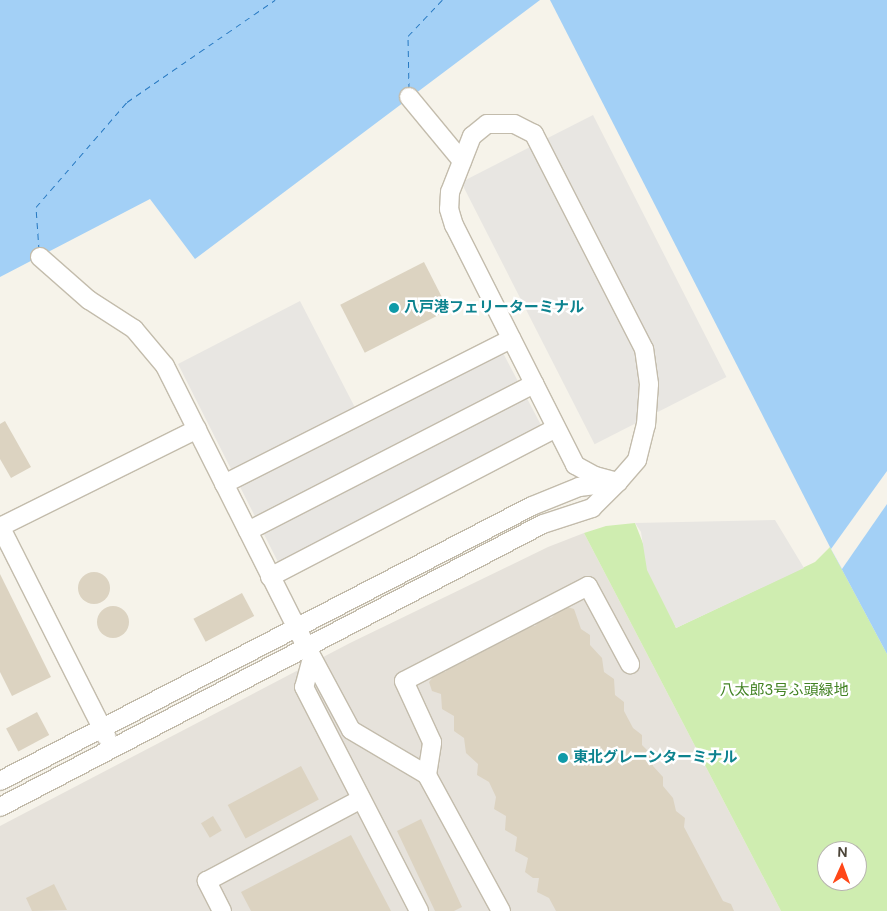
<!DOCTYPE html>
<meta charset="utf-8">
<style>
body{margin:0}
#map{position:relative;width:887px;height:911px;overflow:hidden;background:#f6f3ea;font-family:"DM Sans","Noto Sans JP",sans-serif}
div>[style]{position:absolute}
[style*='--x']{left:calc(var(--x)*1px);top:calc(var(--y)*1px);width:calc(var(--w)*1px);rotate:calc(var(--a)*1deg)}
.industrial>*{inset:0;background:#e6e2db}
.green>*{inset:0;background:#cfedb0}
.parking>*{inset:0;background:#e8e6e2;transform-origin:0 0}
.water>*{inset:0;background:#a3d0f6}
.pier>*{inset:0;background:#f6f3ea}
.ferry>*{height:1px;margin-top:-0.5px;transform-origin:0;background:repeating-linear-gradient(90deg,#2678c1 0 6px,transparent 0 11px)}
.building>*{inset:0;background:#dcd3c1;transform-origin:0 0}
.round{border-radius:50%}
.roads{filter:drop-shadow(1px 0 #c3bcac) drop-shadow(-1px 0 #c3bcac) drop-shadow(0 1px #c3bcac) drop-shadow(0 -1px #c3bcac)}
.minor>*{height:18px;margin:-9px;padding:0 9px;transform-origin:9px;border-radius:9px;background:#fff}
.dots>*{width:14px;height:14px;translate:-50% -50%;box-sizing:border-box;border:2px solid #fff;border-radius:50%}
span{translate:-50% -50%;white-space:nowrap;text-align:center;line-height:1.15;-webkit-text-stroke:5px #fff;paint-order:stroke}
.culture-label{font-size:15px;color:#0d838f;font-weight:700}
.left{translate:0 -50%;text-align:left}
.park-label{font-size:15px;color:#438324}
.north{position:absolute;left:817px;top:841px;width:50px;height:50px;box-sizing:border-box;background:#fff;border:1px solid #b7b4af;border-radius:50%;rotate:2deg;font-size:14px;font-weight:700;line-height:20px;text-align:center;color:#4b4437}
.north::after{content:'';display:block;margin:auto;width:18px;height:22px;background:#ff4718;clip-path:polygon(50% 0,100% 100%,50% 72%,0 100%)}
</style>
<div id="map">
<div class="industrial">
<i style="clip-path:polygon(584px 533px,781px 911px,0 911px,0 826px,350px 643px,548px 547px)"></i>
</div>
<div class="green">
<i style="clip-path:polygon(evenodd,635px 523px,676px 628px,815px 562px,830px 547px,887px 654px,887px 911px,781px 911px,584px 533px,606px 526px,635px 523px,827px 851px,857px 851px,857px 881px,827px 881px,827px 851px)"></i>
</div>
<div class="parking">
<i style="left:593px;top:115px;width:294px;height:148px;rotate:63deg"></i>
<i style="clip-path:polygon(300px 301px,364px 425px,503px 353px,541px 425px,278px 562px,178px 364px)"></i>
<i style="clip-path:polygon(775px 520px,804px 568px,676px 628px,647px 570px,641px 532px,635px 523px)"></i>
</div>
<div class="water">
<i style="clip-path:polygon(0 0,540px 0,195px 259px,150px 199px,0 277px)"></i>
<i style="clip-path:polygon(550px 0,887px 0,887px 654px,831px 549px)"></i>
</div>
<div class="pier">
<i style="clip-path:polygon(887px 471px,887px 504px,842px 569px,831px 549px)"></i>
</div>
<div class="ferry">
<i style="--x:409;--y:89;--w:53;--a:-91.1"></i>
<i style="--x:408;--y:36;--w:50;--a:-46.6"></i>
<i style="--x:39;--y:250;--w:43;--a:-94"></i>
<i style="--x:36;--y:207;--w:139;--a:-49.1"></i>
<i style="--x:127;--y:102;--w:180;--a:-34.6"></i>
</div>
<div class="building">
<i style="left:424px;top:262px;width:54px;height:94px;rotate:63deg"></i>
<i style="clip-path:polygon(5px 421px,31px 467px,11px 478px,0 459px,0 424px)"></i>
<i class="round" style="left:78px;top:572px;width:32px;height:32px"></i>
<i style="clip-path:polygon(0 574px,51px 677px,12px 696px,0 672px)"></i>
<i style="left:242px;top:593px;width:26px;height:55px;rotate:62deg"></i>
<i style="clip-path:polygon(564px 606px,574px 609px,581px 629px,590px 635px,590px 645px,602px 658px,604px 672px,614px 679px,615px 695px,624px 702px,624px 711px,633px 728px,642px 735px,642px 745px,653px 756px,653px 766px,663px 777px,663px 786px,673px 798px,676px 811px,685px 818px,684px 827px,723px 901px,731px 904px,734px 911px,556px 911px,549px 898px,537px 892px,539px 878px,533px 878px,525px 872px,528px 858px,515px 851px,517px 837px,505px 830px,506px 816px,494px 809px,496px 797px,489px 782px,477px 775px,478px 764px,466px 753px,464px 738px,454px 731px,454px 716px,442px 709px,441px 694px,432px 691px,429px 682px,438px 671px,445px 672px,459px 660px,467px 661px,480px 649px,487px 650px,497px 641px,508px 640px,523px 627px,535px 626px,544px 616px,551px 618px)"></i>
<i class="round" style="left:97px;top:606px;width:32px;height:32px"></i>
<i style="left:37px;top:712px;width:26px;height:35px;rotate:62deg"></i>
<i style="left:301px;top:766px;width:38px;height:83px;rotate:62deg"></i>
<i style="left:213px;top:816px;width:17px;height:14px;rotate:59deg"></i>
<i style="clip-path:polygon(421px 819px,462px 907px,454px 911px,435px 911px,397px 831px)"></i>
<i style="clip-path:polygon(351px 835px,391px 911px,251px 911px,241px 892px)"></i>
<i style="clip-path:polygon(54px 884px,67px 910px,32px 911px,26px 898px)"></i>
</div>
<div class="roads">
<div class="minor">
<i style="--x:409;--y:97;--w:83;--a:50.4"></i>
<i style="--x:40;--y:257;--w:65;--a:41.3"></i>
<i style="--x:89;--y:300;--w:54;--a:32.8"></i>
<i style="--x:134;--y:329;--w:48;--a:50"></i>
<i style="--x:165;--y:366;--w:313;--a:63.3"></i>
<i style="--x:306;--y:646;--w:95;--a:61.8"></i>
<i style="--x:351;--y:730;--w:88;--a:30.6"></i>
<i style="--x:224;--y:484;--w:322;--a:-26.8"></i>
<i style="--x:0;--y:526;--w:237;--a:63.2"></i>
<i style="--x:0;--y:527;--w:220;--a:-26.4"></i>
<i style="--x:248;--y:531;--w:322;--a:-27.2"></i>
<i style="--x:270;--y:577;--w:322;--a:-27.5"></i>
<i style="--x:312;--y:658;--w:30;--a:105"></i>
<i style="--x:304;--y:687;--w:252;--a:62.8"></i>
<i style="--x:0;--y:781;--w:599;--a:-27.34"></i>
<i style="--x:532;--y:506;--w:51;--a:-22"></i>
<i style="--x:579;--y:487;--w:31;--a:-7"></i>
<i style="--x:0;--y:807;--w:612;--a:-27.53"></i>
<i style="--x:543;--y:524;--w:52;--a:-18.1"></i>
<i style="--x:592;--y:508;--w:37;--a:-45"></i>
<i style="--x:618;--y:482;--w:29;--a:-49"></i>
<i style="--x:637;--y:460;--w:36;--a:-76"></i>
<i style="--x:646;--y:425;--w:41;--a:-85.8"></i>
<i style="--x:649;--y:384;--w:35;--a:-98"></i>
<i style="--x:644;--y:349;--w:242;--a:-117.1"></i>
<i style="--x:534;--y:134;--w:22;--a:-153"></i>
<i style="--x:514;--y:124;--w:27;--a:180"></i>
<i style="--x:487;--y:124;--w:19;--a:141"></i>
<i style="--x:472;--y:136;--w:60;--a:111.4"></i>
<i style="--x:450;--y:192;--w:17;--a:93"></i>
<i style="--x:449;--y:209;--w:17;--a:73"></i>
<i style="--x:454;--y:225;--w:269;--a:63.2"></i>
<i style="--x:575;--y:465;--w:23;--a:29"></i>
<i style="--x:595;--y:476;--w:24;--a:15"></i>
<i style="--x:222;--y:911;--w:34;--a:-117"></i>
<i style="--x:207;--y:881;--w:174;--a:-28"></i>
<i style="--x:501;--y:911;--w:155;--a:-118.6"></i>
<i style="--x:427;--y:775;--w:33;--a:-81"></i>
<i style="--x:432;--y:742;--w:67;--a:-114.7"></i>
<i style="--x:404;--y:681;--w:207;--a:-27.3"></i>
<i style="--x:588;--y:586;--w:89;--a:61.7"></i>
</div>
</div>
<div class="dots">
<i style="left:394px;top:308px;background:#0f9aa8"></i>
<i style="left:563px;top:758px;background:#0f9aa8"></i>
</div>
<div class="culture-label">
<span class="left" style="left:404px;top:308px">八戸港フェリーターミナル</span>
<span class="left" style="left:573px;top:758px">東北グレーンターミナル</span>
</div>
<div class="park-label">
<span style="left:784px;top:691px">八太郎3号ふ頭緑地</span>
</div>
<div class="north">N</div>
</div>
